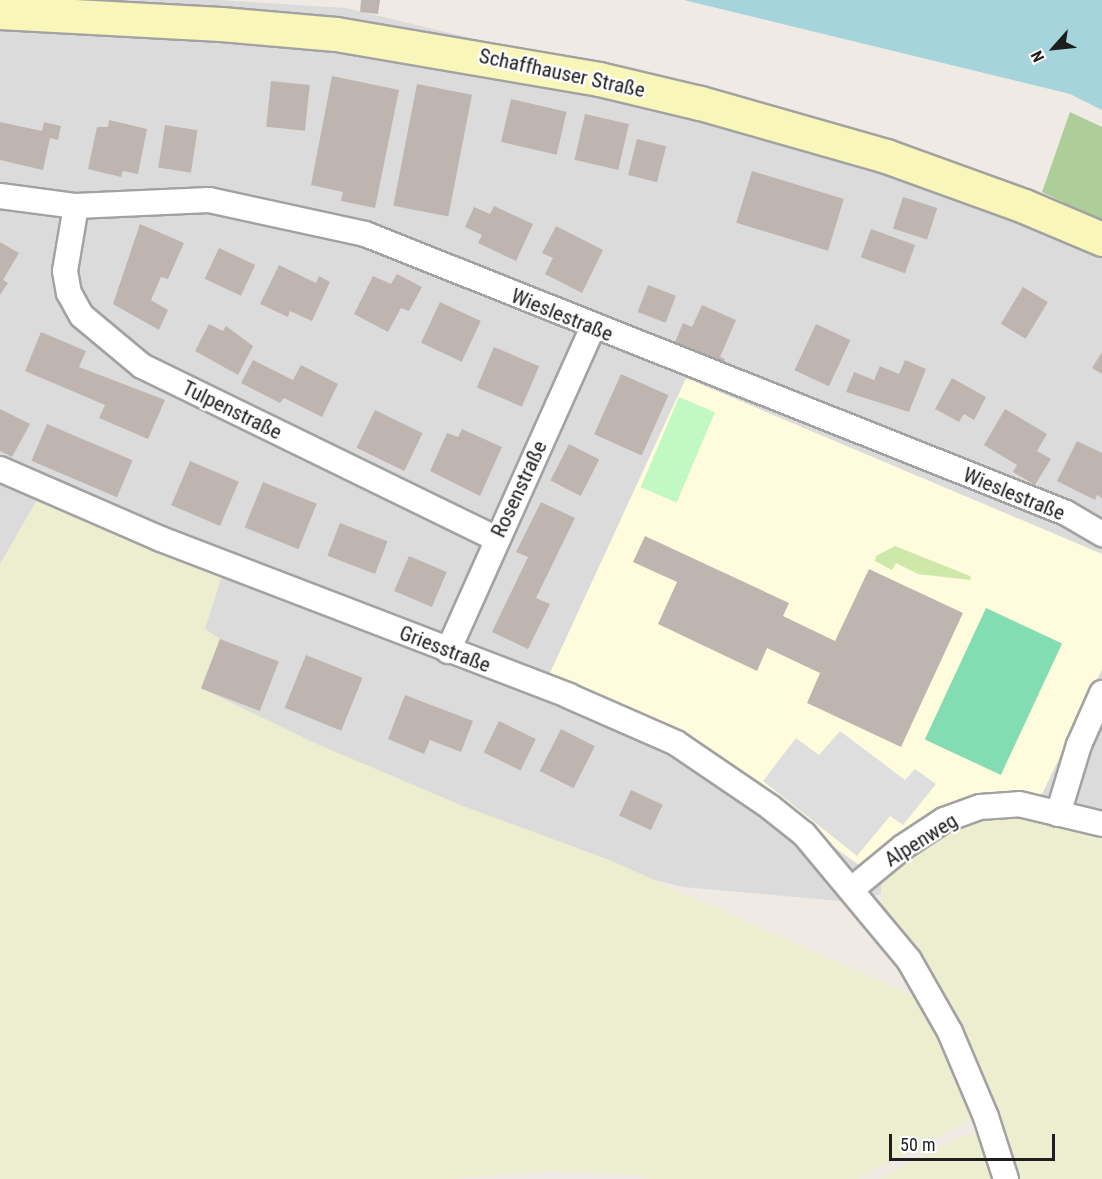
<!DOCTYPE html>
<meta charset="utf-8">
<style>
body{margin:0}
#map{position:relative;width:1102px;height:1179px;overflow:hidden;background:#efeae4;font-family:"Roboto Condensed",sans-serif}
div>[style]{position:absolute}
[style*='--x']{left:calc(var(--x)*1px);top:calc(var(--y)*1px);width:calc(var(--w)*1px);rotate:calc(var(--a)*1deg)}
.residential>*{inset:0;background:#dcdbdb}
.education>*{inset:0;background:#fffcdd}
.farmland>*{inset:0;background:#ededcf}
.grass>*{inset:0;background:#cee8aa}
.forest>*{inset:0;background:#adce99}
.park>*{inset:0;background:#c2f8c1;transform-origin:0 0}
.pitch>*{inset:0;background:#83ddb2;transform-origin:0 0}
.parking>*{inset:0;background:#dedede}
.water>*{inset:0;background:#a5d4dc}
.building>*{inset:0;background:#bfb5b0;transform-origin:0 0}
.roads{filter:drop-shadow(2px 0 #a2a2a2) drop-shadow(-2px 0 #a2a2a2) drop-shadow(0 2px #a2a2a2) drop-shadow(0 -2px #a2a2a2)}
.street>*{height:24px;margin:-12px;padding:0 12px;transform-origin:12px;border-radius:12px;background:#fff}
.secondary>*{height:33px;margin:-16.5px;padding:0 16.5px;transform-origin:16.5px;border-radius:16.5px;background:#f8f6b8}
span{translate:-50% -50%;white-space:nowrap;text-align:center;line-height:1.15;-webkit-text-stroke:4.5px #fff;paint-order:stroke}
.street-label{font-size:21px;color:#1e1e1e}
.north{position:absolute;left:1024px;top:18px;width:60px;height:60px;-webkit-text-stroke:4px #fff;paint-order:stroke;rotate:243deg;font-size:16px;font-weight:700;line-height:24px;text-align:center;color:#1e1e1e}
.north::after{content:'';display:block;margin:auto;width:21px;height:27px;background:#1e1e1e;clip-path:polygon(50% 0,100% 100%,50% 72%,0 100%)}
.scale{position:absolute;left:889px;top:1134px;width:166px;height:27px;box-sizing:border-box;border:3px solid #1e1e1e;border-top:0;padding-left:8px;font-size:18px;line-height:21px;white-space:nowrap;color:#1e1e1e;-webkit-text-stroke:4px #fff;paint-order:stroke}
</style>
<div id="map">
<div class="residential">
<i style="clip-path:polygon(0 0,220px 0,346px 8px,899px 141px,1102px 254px,1102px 857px,841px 901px,683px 887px,0 717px)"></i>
</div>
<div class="education">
<i style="clip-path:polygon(686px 378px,1102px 554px,1102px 669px,1042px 794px,971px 795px,859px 865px,684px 739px,549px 675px)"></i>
</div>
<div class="farmland">
<i style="clip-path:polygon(39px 496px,222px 576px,205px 629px,220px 639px,201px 688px,317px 744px,463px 806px,612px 861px,924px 1001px,946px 1046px,971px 1120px,857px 1179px,651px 1179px,635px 1175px,549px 1171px,447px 1179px,0 1179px,0 564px)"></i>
<i style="clip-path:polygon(1006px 811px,1102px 828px,1102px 1179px,1015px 1179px,920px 956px,881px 903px,881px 879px,890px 869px,953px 826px)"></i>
<i style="clip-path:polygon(978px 1133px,997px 1179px,878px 1179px,962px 1136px)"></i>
</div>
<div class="grass">
<i style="clip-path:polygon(895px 546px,970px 576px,971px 580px,918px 574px,896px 563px,892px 570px,875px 561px,876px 556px)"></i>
</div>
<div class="forest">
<i style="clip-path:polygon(1070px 112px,1102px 127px,1102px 221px,1042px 192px)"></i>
</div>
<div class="park">
<i style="left:679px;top:397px;width:39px;height:98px;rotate:23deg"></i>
</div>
<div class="pitch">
<i style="left:986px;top:608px;width:84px;height:145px;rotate:25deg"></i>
</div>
<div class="parking">
<i style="clip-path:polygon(840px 731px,905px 780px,915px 769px,936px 784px,903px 825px,890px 816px,857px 856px,763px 781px,796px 738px,819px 755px)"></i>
</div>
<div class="water">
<i style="clip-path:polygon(684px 0,1102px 0,1102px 110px,1070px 94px)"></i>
</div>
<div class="building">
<i style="clip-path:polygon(361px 0,380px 0,378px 14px,360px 12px)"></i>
<i style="clip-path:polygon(332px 76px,399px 90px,375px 208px,341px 201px,343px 192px,311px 185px)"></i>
<i style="left:271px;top:81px;width:39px;height:46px;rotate:6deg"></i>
<i style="left:417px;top:84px;width:56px;height:124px;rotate:11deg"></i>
<i style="left:511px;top:99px;width:57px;height:44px;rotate:13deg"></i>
<i style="left:585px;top:114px;width:45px;height:47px;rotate:13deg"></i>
<i style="clip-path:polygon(109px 120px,147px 129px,138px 174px,123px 171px,121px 177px,88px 169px,97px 127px,108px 127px)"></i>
<i style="clip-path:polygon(0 122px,42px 131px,44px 122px,61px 126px,58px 140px,50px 138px,43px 170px,0 160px)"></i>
<i style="left:165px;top:125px;width:33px;height:43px;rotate:9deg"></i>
<i style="left:637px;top:139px;width:30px;height:37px;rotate:14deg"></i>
<i style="left:752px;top:171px;width:96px;height:54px;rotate:17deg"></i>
<i style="left:903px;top:197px;width:36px;height:33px;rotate:18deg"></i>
<i style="clip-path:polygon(494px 206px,533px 224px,516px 261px,478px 243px,482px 235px,465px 227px,474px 207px,490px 214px)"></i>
<i style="clip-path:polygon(140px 224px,184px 243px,168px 279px,161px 277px,151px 300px,168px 310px,159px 330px,113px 304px)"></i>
<i style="clip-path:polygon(556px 226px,603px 250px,582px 293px,545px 274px,553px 258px,542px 253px)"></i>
<i style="left:871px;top:229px;width:47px;height:30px;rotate:20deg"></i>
<i style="clip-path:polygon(0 242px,19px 253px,3px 280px,8px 283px,0 295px)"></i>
<i style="left:219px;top:248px;width:40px;height:34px;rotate:25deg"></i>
<i style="clip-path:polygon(279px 265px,316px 283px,319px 276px,330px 282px,312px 321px,290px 311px,288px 317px,260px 304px)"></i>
<i style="clip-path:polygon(397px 274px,422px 287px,409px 311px,401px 308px,388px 332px,354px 314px,373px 276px,391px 284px)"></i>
<i style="left:648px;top:285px;width:30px;height:29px;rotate:21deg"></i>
<i style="left:1023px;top:287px;width:29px;height:43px;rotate:31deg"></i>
<i style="left:440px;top:302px;width:45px;height:45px;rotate:25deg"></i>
<i style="clip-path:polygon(702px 305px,736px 320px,720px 357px,725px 359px,720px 368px,675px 342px,683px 323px,692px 327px)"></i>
<i style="clip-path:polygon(209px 324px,223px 331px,226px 326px,253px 346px,238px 375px,195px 351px)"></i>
<i style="left:816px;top:324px;width:38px;height:51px;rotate:25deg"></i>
<i style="clip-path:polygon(41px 332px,86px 351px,79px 367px,165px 400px,148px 439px,99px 418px,105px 405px,25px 371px)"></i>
<i style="left:494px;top:347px;width:49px;height:44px;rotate:23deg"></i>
<i style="clip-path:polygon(1102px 352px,1102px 374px,1092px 368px)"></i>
<i style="clip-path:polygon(253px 360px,293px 380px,301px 365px,338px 384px,322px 417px,284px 398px,280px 403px,241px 383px)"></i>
<i style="clip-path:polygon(905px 360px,926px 369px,909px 412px,846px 392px,854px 372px,874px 380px,880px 366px,899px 374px)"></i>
<i style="left:621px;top:374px;width:52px;height:66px;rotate:24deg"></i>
<i style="clip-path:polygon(952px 378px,986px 397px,974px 420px,964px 414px,959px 422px,935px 409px)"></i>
<i style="clip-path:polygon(0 409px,30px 424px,12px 457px,0 451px)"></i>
<i style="clip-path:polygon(1005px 409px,1047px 434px,1037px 451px,1051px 459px,1035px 485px,1013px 472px,1017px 465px,984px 445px)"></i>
<i style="left:375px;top:410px;width:53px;height:42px;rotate:26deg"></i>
<i style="left:47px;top:424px;width:93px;height:40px;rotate:23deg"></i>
<i style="clip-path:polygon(462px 429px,502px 447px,480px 496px,430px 471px,447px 433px,458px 437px)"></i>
<i style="clip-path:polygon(1077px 441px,1102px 453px,1102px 498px,1097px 495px,1095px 500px,1057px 481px)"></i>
<i style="left:569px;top:444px;width:34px;height:41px;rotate:27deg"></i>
<i style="left:190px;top:461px;width:53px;height:48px;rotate:23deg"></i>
<i style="left:263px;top:482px;width:58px;height:49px;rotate:22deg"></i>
<i style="clip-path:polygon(541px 502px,575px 518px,536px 598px,550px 604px,528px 649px,492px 632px,528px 557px,516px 552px)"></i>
<i style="left:340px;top:523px;width:51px;height:35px;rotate:21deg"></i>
<i style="clip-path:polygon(645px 536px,789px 603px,783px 616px,835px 641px,869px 569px,963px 613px,901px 747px,807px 703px,820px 673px,767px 648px,757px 671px,658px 624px,677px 582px,633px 562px)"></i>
<i style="left:409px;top:556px;width:41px;height:38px;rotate:23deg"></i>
<i style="left:220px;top:639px;width:63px;height:53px;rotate:21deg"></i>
<i style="left:306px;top:655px;width:61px;height:57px;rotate:22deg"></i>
<i style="clip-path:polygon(405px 695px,473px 721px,461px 752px,430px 740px,424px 754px,388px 739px)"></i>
<i style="left:499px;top:721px;width:41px;height:35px;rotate:26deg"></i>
<i style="left:561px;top:729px;width:38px;height:47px;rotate:27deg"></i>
<i style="left:631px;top:790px;width:35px;height:28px;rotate:25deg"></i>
</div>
<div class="roads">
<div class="street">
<i style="--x:0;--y:196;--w:77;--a:7.5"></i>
<i style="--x:76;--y:206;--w:133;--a:-2.6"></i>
<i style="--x:209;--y:200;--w:160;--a:12.3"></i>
<i style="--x:365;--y:234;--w:754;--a:21.7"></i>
<i style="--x:1066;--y:513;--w:42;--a:30.3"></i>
<i style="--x:76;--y:206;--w:66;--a:99.6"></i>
<i style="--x:65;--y:271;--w:22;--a:80"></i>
<i style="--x:69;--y:293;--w:26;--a:61"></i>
<i style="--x:82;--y:316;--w:78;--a:39.8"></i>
<i style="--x:142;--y:366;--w:394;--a:26"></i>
<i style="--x:0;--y:469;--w:176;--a:23.5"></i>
<i style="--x:161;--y:539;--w:437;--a:21"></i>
<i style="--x:569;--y:696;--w:117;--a:23.7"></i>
<i style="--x:676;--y:743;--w:114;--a:34.2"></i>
<i style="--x:770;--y:807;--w:43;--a:38.5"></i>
<i style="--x:804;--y:834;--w:164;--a:50.2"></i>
<i style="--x:909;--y:960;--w:83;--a:60.3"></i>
<i style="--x:950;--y:1032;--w:92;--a:67"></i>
<i style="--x:986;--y:1117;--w:65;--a:72.1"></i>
<i style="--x:448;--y:651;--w:355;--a:-65.9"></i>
<i style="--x:1058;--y:814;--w:72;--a:-73.1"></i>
<i style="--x:1079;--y:745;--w:57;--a:-66.1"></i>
<i style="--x:852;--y:889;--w:66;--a:-39.5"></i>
<i style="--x:903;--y:847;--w:49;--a:-33.4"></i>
<i style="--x:944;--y:820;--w:38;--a:-20"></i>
<i style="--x:980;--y:807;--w:39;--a:-4"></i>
<i style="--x:1019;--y:804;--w:85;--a:13.5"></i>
</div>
<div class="secondary">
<i style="--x:0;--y:12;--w:221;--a:3.1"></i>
<i style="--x:221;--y:24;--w:115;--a:5"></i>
<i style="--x:336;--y:34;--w:267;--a:9.7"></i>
<i style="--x:599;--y:79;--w:104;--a:13.4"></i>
<i style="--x:700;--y:103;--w:193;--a:15.9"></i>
<i style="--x:886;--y:156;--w:147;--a:19.9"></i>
<i style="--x:1024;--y:206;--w:85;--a:22.9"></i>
</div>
</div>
<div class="street-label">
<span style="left:562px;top:73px;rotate:12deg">Schaffhauser Straße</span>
<span style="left:562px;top:315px;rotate:22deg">Wieslestraße</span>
<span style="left:232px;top:410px;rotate:26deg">Tulpenstraße</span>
<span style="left:519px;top:489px;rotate:-65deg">Rosenstraße</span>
<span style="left:1014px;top:494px;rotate:22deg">Wieslestraße</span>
<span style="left:445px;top:649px;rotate:21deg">Griesstraße</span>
<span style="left:921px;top:840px;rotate:-32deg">Alpenweg</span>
</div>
<div class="north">N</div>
<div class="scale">50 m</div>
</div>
